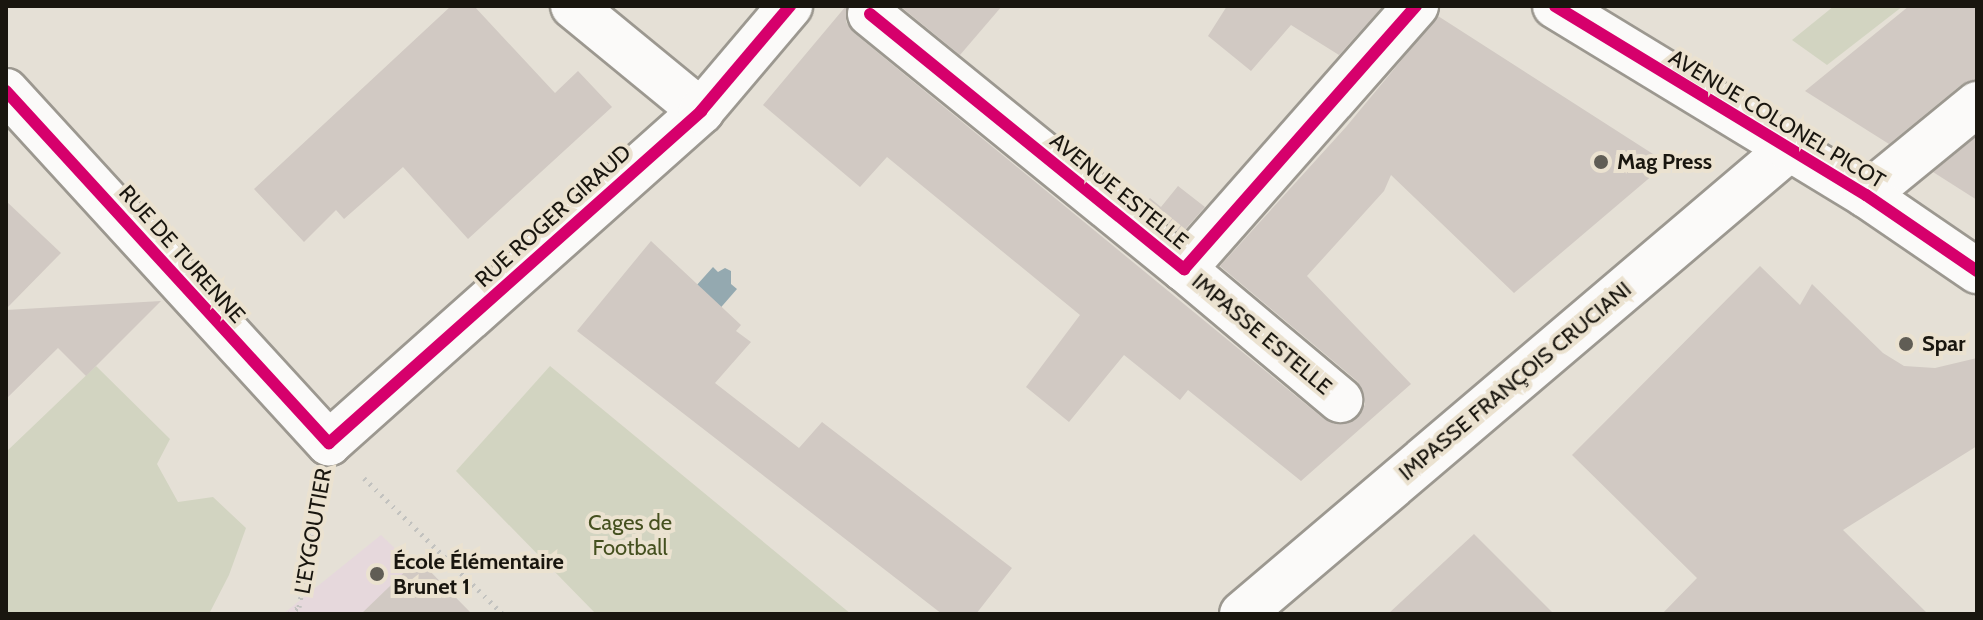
<!DOCTYPE html>
<meta charset="utf-8">
<style>
body{margin:0}
#map{position:relative;width:1983px;height:620px;overflow:hidden;background:#e5e0d6;font-family:Cabin,sans-serif}
div>[style]{position:absolute}
[style*='--x']{left:calc(var(--x)*1px);top:calc(var(--y)*1px);width:calc(var(--w)*1px);rotate:calc(var(--a)*1deg)}
.education>*{inset:0;background:#e6d8dc}
.green>*{inset:0;background:#d2d4c1}
.water>*{inset:0;background:#94a9b0}
.building>*{inset:0;background:#d1c9c3}
.path>*{height:5px;margin-top:-2.5px;transform-origin:0;background:repeating-linear-gradient(90deg,#c2c2bf 0 2px,transparent 0 8px)}
.roads{filter:drop-shadow(2px 0 #9c9890) drop-shadow(-2px 0 #9c9890) drop-shadow(0 2px #9c9890) drop-shadow(0 -2px #9c9890)}
.street>*{height:44px;margin:-22px;padding:0 22px;transform-origin:22px;border-radius:22px;background:#fbfaf9}
.primary>*{height:44px;margin:-22px;padding:0 22px;transform-origin:22px;border-radius:22px;background:#fbfaf9}
.cycleway>*{height:12px;margin:-6px;padding:0 6px;transform-origin:6px;border-radius:6px;background:#d6006c}
.dots>*{width:22px;height:22px;translate:-50% -50%;box-sizing:border-box;border:4px solid #ebe2d0;border-radius:50%}
span{translate:-50% -50%;white-space:nowrap;text-align:center;line-height:1.15;-webkit-text-stroke:8px #ebe2d0;paint-order:stroke}
.street-label{font-size:22px;color:#19160f}
.poi-label{font-size:22px;color:#19160f;font-weight:700}
.left{translate:0 -50%;text-align:left}
.park-label{font-size:22px;color:#45501f}
.frame{position:absolute;inset:0;border:8px solid #19160f;pointer-events:none}
</style>
<div id="map">
<div class="education">
<i style="clip-path:polygon(381px 535px,464px 614px,283px 614px)"></i>
</div>
<div class="green">
<i style="clip-path:polygon(1834px 6px,1903px 6px,1827px 65px,1792px 40px)"></i>
<i style="clip-path:polygon(96px 366px,170px 439px,157px 464px,178px 502px,213px 497px,246px 528px,229px 575px,209px 614px,6px 614px,6px 452px)"></i>
<i style="clip-path:polygon(550px 366px,851px 614px,596px 614px,456px 471px)"></i>
</div>
<div class="water">
<i style="clip-path:polygon(713px 267px,718px 272px,725px 268px,731px 271px,731px 284px,737px 289px,695px 337px,669px 316px)"></i>
</div>
<div class="building">
<i style="clip-path:polygon(451px 6px,474px 6px,555px 93px,578px 71px,612px 107px,468px 239px,403px 167px,344px 219px,336px 210px,304px 242px,254px 189px)"></i>
<i style="clip-path:polygon(846px 6px,846px 22px,854px 33px,1324px 419px,1335px 424px,1349px 423px,1360px 415px,1365px 404px,1363px 391px,1357px 381px,1220px 266px,1346px 127px,1438px 16px,1667px 163px,1514px 293px,1391px 175px,1384px 191px,1307px 276px,1411px 384px,1301px 481px,1188px 390px,1180px 400px,1124px 355px,1069px 422px,1026px 387px,1080px 315px,887px 157px,860px 187px,763px 105px)"></i>
<i style="clip-path:polygon(900px 6px,1002px 6px,960px 55px)"></i>
<i style="clip-path:polygon(1227px 6px,1383px 6px,1339px 55px,1291px 25px,1251px 71px,1208px 36px)"></i>
<i style="clip-path:polygon(1909px 6px,1977px 6px,1977px 80px,1961px 85px,1889px 144px,1805px 91px)"></i>
<i style="clip-path:polygon(1977px 136px,1977px 200px,1933px 172px)"></i>
<i style="clip-path:polygon(1178px 186px,1205px 207px,1181px 234px,1144px 204px,1150px 198px,1161px 207px)"></i>
<i style="clip-path:polygon(6px 201px,61px 253px,6px 309px)"></i>
<i style="clip-path:polygon(651px 241px,741px 325px,736px 331px,751px 342px,715px 383px,799px 448px,822px 422px,1012px 568px,976px 614px,942px 614px,577px 331px)"></i>
<i style="clip-path:polygon(1760px 266px,1800px 305px,1812px 284px,1883px 353px,1904px 366px,1935px 368px,1977px 358px,1977px 446px,1843px 530px,1928px 614px,1662px 614px,1697px 578px,1572px 455px)"></i>
<i style="clip-path:polygon(161px 301px,86px 376px,58px 348px,6px 399px,6px 310px)"></i>
<i style="clip-path:polygon(1474px 534px,1554px 614px,1388px 614px)"></i>
<i style="clip-path:polygon(418px 559px,472px 614px,361px 614px)"></i>
</div>
<div class="path">
<i style="--x:364;--y:478;--w:194;--a:44.4"></i>
<i style="--x:289;--y:614;--w:12;--a:-35"></i>
<i style="--x:299;--y:607;--w:117;--a:-79.7"></i>
</div>
<div class="roads">
<div class="street">
<i style="--x:573;--y:6;--w:166;--a:39.4"></i>
<i style="--x:870;--y:14;--w:405;--a:39.1"></i>
<i style="--x:1184;--y:269;--w:351;--a:-48.6"></i>
<i style="--x:6;--y:91;--w:478;--a:47.5"></i>
<i style="--x:329;--y:443;--w:499;--a:-41.7"></i>
<i style="--x:701;--y:111;--w:138;--a:-49.7"></i>
<i style="--x:1866;--y:195;--w:144;--a:-39.3"></i>
<i style="--x:1184;--y:269;--w:204;--a:40"></i>
<i style="--x:1242;--y:614;--w:718;--a:-40.37"></i>
</div>
<div class="primary">
<i style="--x:1555;--y:6;--w:364;--a:31.3"></i>
<i style="--x:1866;--y:195;--w:135;--a:34.4"></i>
</div>
</div>
<div class="cycleway">
<i style="--x:1555;--y:6;--w:364;--a:31.3"></i>
<i style="--x:1866;--y:195;--w:135;--a:34.4"></i>
<i style="--x:870;--y:14;--w:405;--a:39.1"></i>
<i style="--x:1184;--y:269;--w:351;--a:-48.6"></i>
<i style="--x:6;--y:91;--w:478;--a:47.5"></i>
<i style="--x:329;--y:443;--w:499;--a:-41.7"></i>
<i style="--x:701;--y:111;--w:138;--a:-49.7"></i>
</div>
<div class="dots">
<i style="left:1601px;top:162px;background:#605d55"></i>
<i style="left:1906px;top:344px;background:#605d55"></i>
<i style="left:377px;top:574px;background:#605d55"></i>
</div>
<div class="street-label">
<span style="left:1777px;top:119px;rotate:31deg">AVENUE COLONEL PICOT</span>
<span style="left:1119px;top:191px;rotate:39deg">AVENUE ESTELLE</span>
<span style="left:553px;top:216px;rotate:-42deg">RUE ROGER GIRAUD</span>
<span style="left:182px;top:254px;rotate:48deg">RUE DE TURENNE</span>
<span style="left:1262px;top:334px;rotate:40deg">IMPASSE ESTELLE</span>
<span style="left:1515px;top:381px;rotate:-40deg">IMPASSE FRANÇOIS CRUCIANI</span>
<span style="left:313px;top:531px;rotate:-80deg">L'EYGOUTIER</span>
</div>
<div class="poi-label">
<span class="left" style="left:1617px;top:162px">Mag Press</span>
<span class="left" style="left:1922px;top:344px">Spar</span>
<span class="left" style="left:393px;top:574px">École Élémentaire<br>Brunet 1</span>
</div>
<div class="park-label">
<span style="left:630px;top:535px">Cages de<br>Football</span>
</div>
<div class="frame"></div>
</div>
